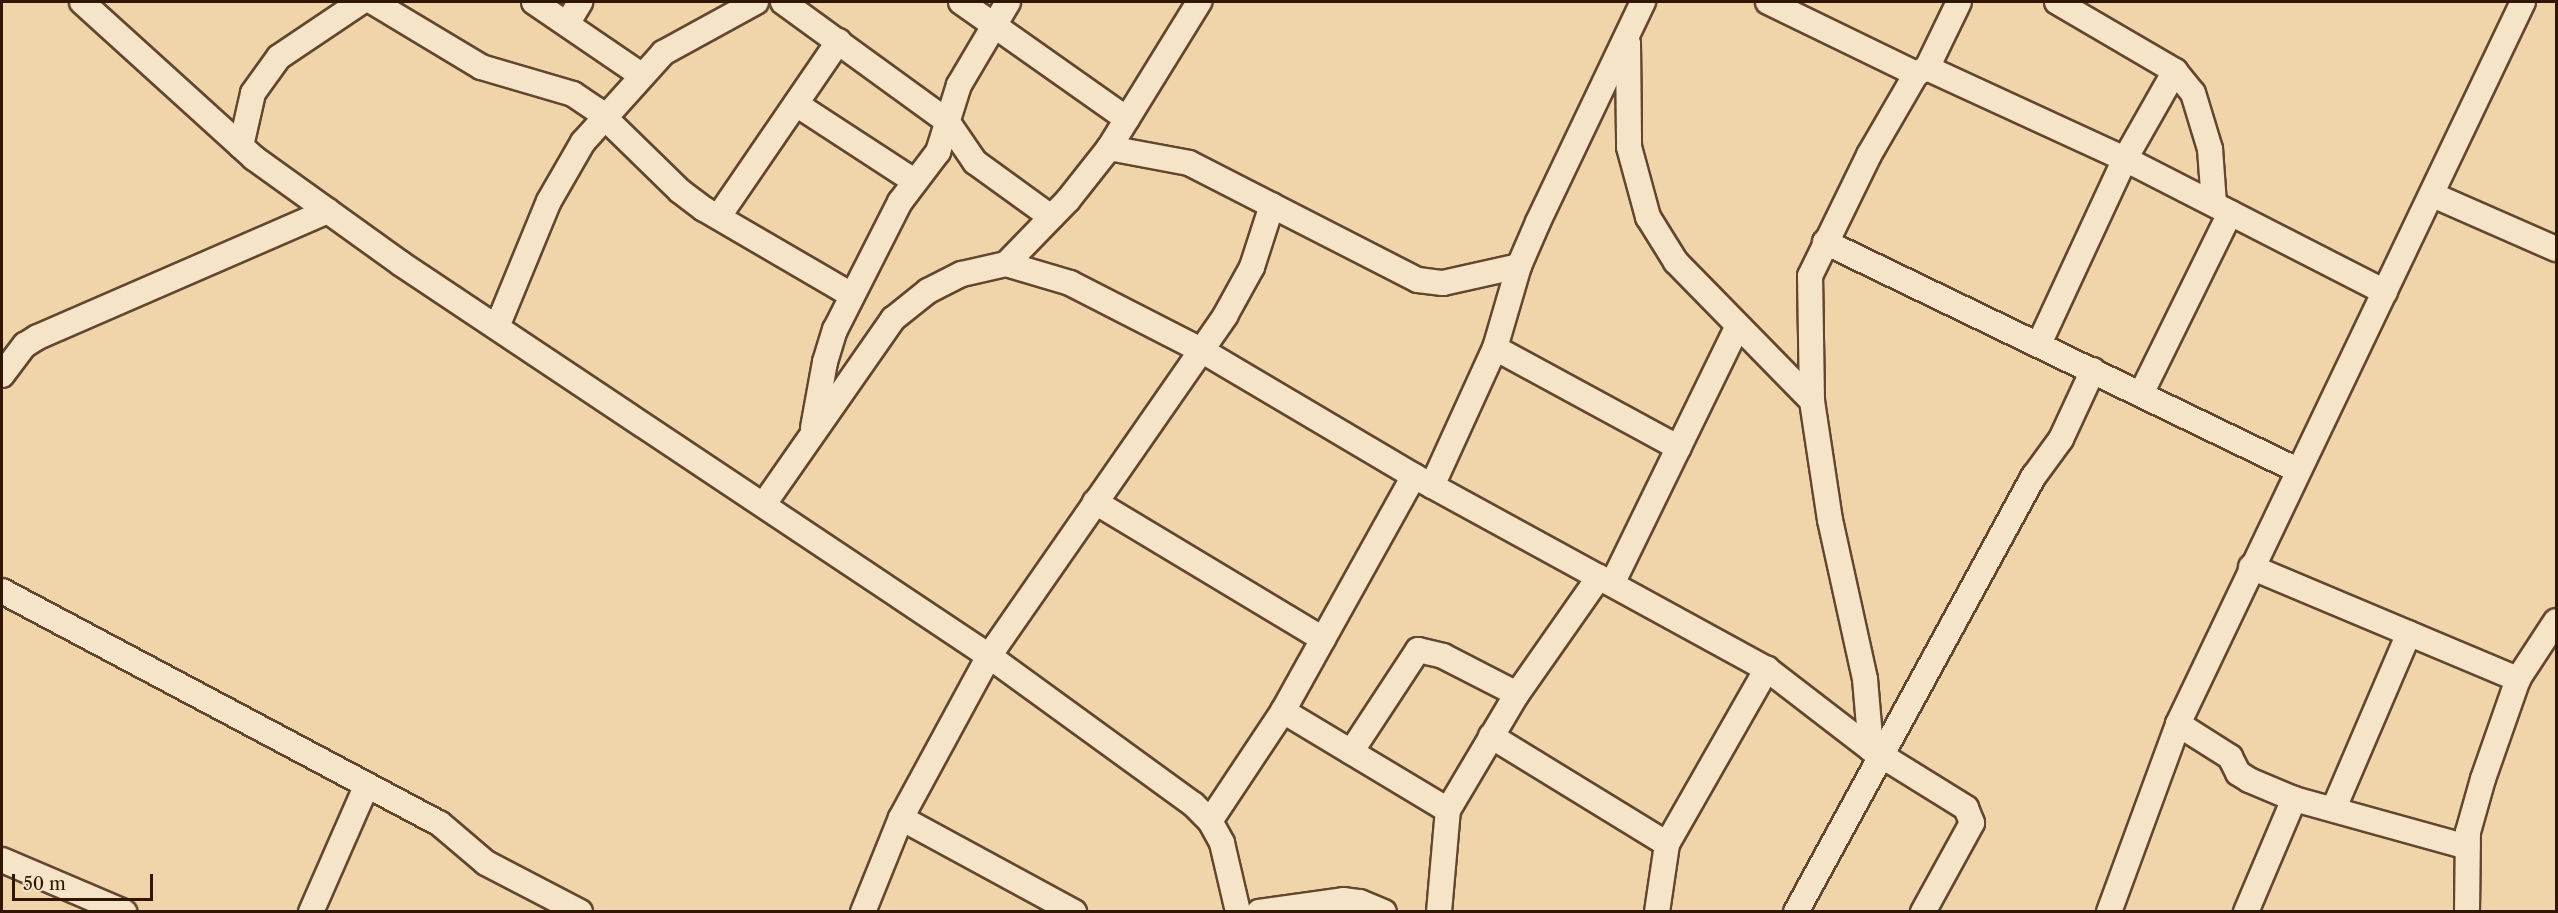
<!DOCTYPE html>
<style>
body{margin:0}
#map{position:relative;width:2558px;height:913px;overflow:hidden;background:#f0d5ab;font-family:"Libre Caslon Text",serif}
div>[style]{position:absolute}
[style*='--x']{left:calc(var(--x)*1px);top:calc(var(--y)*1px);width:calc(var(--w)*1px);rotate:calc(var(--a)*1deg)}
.roads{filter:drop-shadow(2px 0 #62462e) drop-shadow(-2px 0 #62462e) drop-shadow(0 2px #62462e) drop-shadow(0 -2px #62462e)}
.minor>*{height:24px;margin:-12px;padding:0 12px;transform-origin:12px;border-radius:12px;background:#f5e4c8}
span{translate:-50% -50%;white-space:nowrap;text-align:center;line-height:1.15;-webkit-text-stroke:6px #f5e4c8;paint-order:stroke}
.frame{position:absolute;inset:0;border:3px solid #321604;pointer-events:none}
.scale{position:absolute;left:12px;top:874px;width:141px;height:27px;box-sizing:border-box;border:3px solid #321604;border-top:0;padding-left:8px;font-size:18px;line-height:21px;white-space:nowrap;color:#321604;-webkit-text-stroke:4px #f5e4c8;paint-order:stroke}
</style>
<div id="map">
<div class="roads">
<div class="minor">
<i style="--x:82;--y:2;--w:232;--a:42.2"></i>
<i style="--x:254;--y:158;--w:180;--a:35.7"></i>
<i style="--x:400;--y:263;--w:708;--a:33.71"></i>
<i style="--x:989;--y:656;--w:252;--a:36"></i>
<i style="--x:1193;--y:804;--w:24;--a:45"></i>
<i style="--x:1210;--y:821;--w:25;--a:61"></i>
<i style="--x:1222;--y:843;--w:71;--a:76.9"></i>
<i style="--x:373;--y:2;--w:126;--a:31"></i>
<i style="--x:481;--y:67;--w:96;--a:16.4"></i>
<i style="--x:573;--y:94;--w:29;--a:34"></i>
<i style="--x:597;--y:110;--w:116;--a:44.3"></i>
<i style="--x:680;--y:191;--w:30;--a:37"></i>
<i style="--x:704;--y:209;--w:171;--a:30.2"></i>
<i style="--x:534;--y:2;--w:130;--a:34.3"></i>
<i style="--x:783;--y:2;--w:203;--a:36"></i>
<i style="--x:947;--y:121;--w:50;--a:55.7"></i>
<i style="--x:975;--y:162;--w:94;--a:35.9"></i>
<i style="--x:961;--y:2;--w:203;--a:35.2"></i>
<i style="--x:1768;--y:2;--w:165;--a:25.9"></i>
<i style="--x:2057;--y:2;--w:137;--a:30.3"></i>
<i style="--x:2175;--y:71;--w:28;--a:51"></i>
<i style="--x:2193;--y:93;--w:59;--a:73.1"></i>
<i style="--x:2210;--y:149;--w:55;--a:85.8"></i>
<i style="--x:567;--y:24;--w:26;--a:-59"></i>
<i style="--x:1628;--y:43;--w:104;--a:89.4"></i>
<i style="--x:1629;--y:147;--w:73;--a:74.8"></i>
<i style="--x:1648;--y:217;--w:53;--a:58.1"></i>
<i style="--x:1676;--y:262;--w:194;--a:45.6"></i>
<i style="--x:1927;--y:68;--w:218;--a:24.7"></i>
<i style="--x:2125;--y:159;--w:292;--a:27.1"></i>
<i style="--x:796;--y:104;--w:141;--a:33.1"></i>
<i style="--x:241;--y:146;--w:54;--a:-77.2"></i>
<i style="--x:253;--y:93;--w:44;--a:-54.2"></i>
<i style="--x:279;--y:57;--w:99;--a:-33.9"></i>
<i style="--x:1109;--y:148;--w:81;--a:10.6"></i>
<i style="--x:1189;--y:163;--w:257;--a:27.1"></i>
<i style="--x:1418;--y:280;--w:25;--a:7"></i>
<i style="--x:1443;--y:283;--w:78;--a:-12.6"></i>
<i style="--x:2433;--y:195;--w:134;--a:23.7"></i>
<i style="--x:719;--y:216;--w:212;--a:-55.6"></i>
<i style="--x:1825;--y:242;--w:524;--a:25.78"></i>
<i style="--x:1006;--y:264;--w:89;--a:-45.9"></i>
<i style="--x:1068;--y:200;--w:66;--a:-51.7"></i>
<i style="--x:1109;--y:148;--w:172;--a:-58.3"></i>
<i style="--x:497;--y:327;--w:136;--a:-67.6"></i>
<i style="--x:549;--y:201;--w:68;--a:-60"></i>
<i style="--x:583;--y:142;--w:120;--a:-48"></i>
<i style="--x:663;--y:53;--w:106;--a:-28.7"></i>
<i style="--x:2039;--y:344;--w:204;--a:-65.1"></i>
<i style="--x:2125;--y:159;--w:101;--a:-60.4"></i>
<i style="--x:1495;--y:348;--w:209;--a:28.5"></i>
<i style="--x:2;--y:375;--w:38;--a:-53"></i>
<i style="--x:25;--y:345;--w:15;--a:-32"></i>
<i style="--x:38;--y:337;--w:316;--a:-23.5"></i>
<i style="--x:2141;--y:394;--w:202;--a:-63.8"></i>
<i style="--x:813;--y:428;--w:67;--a:-79.7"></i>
<i style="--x:825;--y:362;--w:34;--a:-73"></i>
<i style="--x:835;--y:330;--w:144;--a:-63.1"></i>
<i style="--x:900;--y:202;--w:63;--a:-52.8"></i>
<i style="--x:938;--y:152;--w:70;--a:-72.6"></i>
<i style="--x:959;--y:85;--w:96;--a:-59.4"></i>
<i style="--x:1432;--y:486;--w:152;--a:-65.5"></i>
<i style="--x:1495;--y:348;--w:85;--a:-73.7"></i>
<i style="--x:1519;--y:266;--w:48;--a:-66.6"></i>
<i style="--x:1538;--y:222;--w:244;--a:-64.5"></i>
<i style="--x:1095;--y:502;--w:266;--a:31"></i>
<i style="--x:764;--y:504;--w:226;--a:-55.1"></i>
<i style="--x:893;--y:319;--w:45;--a:-38.7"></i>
<i style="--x:928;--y:291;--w:38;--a:-27"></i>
<i style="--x:962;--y:274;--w:45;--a:-12.8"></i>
<i style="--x:1006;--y:264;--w:67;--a:16.5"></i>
<i style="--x:1070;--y:283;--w:147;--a:27.1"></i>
<i style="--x:1201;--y:350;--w:247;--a:30.6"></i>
<i style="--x:1414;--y:476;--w:402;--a:28.7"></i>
<i style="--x:1767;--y:669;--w:131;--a:37.6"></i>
<i style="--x:1871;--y:749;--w:112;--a:31.8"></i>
<i style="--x:1966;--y:808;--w:16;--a:68"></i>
<i style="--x:1972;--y:823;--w:102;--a:118.8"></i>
<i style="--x:2251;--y:567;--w:290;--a:22.8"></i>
<i style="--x:1612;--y:584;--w:287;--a:-64"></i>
<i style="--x:2;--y:591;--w:495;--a:28"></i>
<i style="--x:439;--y:823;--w:62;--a:40.4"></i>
<i style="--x:486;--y:863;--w:106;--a:27.5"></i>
<i style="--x:1283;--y:711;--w:192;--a:31"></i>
<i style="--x:2178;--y:724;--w:62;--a:32.4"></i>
<i style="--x:2230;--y:757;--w:18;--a:63"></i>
<i style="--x:2238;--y:773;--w:13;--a:32"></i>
<i style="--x:2249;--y:780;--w:49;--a:22.9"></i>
<i style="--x:2294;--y:799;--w:180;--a:15.5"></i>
<i style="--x:1491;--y:736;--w:206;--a:31.5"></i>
<i style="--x:1871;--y:749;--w:70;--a:-94.9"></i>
<i style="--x:1865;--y:679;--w:163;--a:-102.4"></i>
<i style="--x:1830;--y:520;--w:120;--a:-98.6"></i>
<i style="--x:1812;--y:401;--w:125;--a:-90.9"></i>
<i style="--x:1810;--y:276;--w:135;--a:-64"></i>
<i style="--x:1869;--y:155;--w:94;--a:-59.9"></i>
<i style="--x:1916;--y:74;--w:13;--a:-29"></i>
<i style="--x:1927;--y:68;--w:73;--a:-64.1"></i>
<i style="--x:1351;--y:752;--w:122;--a:-56.7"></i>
<i style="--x:1418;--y:650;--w:26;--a:13"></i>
<i style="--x:1443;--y:656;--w:83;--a:27.2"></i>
<i style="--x:2334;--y:808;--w:190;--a:-66.8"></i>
<i style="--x:901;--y:818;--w:197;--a:28.5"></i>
<i style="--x:1210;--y:821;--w:132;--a:-56.4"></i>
<i style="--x:1283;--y:711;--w:269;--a:-60.9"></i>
<i style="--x:2;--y:860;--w:133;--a:23.1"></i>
<i style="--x:311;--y:912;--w:137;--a:-66.3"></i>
<i style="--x:863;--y:912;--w:101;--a:-68"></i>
<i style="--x:901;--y:818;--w:184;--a:-61.5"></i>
<i style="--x:989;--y:656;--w:414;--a:-55.2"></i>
<i style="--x:1225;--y:316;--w:56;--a:-61.1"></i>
<i style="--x:1252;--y:267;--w:65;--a:-72.1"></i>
<i style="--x:1259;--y:912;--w:85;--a:-8.1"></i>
<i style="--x:1343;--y:900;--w:17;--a:7"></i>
<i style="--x:1360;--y:902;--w:26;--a:23"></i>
<i style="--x:1439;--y:912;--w:102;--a:-85"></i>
<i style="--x:1448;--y:810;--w:135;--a:-59.3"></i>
<i style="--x:1517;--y:694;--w:143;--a:-55"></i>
<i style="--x:1657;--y:912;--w:69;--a:-81.6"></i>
<i style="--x:1667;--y:844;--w:202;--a:-60.3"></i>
<i style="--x:1796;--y:912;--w:497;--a:-61.4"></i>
<i style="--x:2034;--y:476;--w:46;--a:-53.9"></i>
<i style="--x:2061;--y:439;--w:76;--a:-65.1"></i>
<i style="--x:2109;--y:912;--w:200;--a:-69.8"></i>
<i style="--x:2178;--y:724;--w:800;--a:-64.46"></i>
<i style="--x:2246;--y:912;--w:123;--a:-67"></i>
<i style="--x:2467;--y:912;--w:80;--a:-89.3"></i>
<i style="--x:2468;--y:832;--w:55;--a:-74.2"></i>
<i style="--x:2483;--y:779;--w:106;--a:-70.7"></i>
<i style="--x:2518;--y:679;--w:69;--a:-56.8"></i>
</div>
</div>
<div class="frame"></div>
<div class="scale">50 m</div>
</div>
